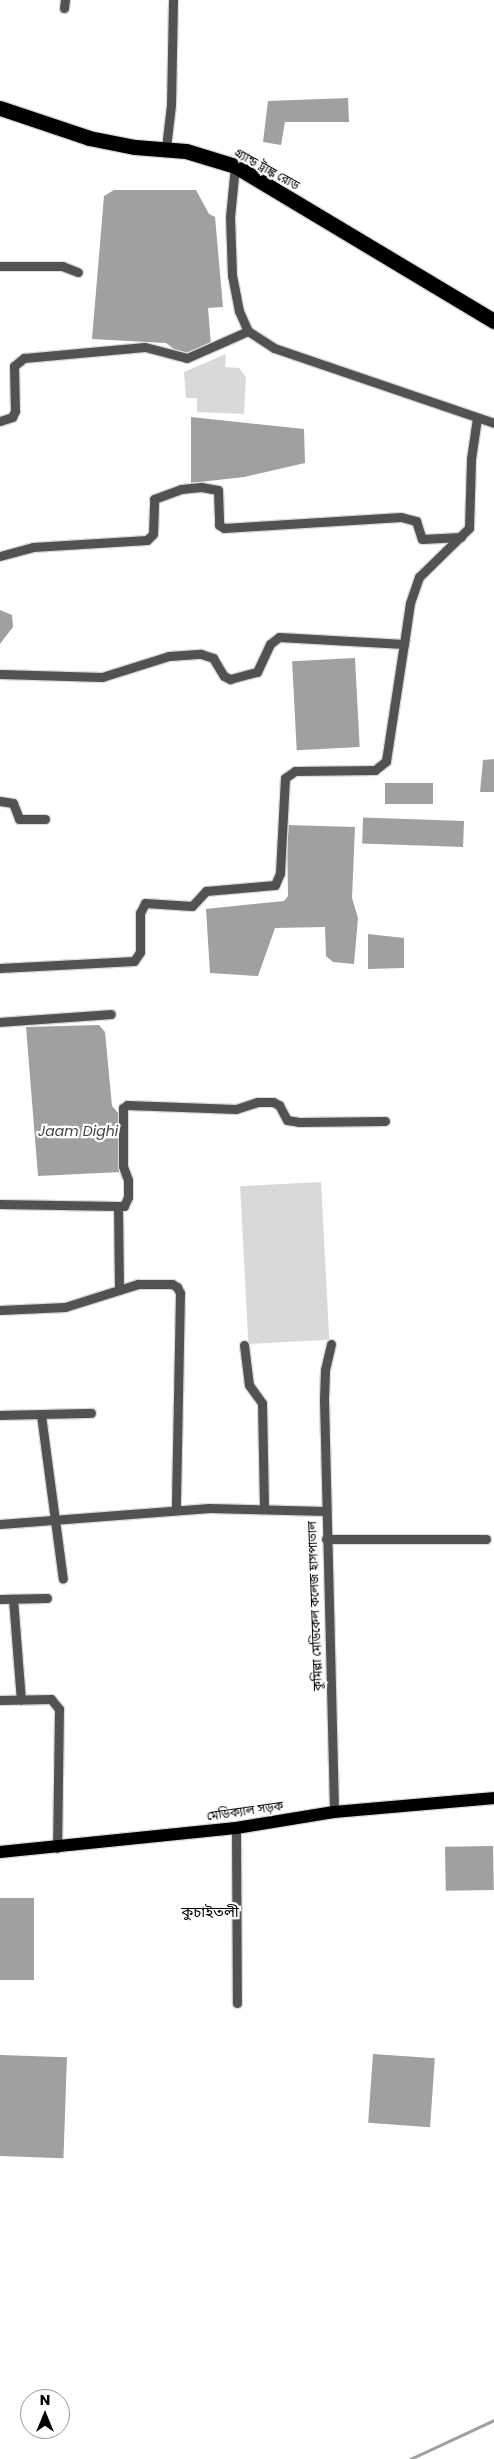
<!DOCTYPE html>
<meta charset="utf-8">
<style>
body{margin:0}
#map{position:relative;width:494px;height:2459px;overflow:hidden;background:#fff;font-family:Poppins,"Noto Sans Bengali",sans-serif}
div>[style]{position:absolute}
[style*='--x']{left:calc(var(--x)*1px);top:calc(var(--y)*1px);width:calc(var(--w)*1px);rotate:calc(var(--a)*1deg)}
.green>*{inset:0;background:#d9d9d9;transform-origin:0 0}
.water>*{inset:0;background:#a0a0a0;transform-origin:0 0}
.stream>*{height:3px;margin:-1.5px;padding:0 1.5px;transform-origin:1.5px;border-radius:1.5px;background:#a0a0a0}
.roads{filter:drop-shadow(1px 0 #dbdbdb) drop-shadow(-1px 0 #dbdbdb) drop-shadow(0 1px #dbdbdb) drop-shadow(0 -1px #dbdbdb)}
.street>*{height:9px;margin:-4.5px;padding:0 4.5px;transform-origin:4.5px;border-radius:4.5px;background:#525252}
.primary>*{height:12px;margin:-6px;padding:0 6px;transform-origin:6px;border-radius:6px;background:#000}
.highway>*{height:15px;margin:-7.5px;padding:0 7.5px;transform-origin:7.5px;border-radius:7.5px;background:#000}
span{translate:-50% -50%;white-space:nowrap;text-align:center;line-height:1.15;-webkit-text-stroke:4.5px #fff;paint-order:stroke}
.street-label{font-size:12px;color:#000}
.water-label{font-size:14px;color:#414141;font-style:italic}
.quarter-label{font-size:15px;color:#000}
.north{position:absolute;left:20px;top:2389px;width:50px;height:50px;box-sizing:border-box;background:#fff;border:1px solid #999;border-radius:50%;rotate:0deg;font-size:14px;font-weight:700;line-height:20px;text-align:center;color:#000}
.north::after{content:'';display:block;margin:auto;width:18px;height:22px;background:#000;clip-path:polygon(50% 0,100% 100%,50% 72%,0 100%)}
</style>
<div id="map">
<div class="green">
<i style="clip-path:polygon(226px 354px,225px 367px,239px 368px,246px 377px,244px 414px,197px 412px,197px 398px,186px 398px,184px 372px)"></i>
<i style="left:321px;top:1182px;width:158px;height:81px;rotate:87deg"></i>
</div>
<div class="water">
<i style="clip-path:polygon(348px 98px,349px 122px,285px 122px,281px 145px,263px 142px,268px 101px)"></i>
<i style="clip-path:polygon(114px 190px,196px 190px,209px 214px,215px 217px,223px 307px,208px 308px,211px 345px,182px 355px,166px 343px,92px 339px,104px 196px)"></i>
<i style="clip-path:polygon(191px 417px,304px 429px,305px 463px,244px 477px,191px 483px)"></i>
<i style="clip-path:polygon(0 610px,12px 615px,13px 627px,0 644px)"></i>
<i style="left:355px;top:658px;width:89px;height:63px;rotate:87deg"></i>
<i style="clip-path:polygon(494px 759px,494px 792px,480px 792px,483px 760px)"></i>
<i style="left:433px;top:783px;width:21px;height:48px;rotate:90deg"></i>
<i style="left:464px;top:821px;width:26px;height:101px;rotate:92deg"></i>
<i style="clip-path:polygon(287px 825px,355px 827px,352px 898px,358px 918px,354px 964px,333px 962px,326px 956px,325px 927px,275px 928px,258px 976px,210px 973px,206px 909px,284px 901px,288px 896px)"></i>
<i style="clip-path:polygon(368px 934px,404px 938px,404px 968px,368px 969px)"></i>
<i style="clip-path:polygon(99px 1025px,105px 1032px,112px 1106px,119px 1114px,121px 1172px,38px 1176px,26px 1027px)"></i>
<i style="left:493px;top:1846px;width:44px;height:48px;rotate:89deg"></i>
<i style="left:0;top:1898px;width:34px;height:82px"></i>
<i style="left:373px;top:2054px;width:62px;height:69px;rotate:4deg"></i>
<i style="left:0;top:2055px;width:67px;height:101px;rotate:2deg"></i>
</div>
<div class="stream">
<i style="--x:410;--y:2459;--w:93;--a:-24.9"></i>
</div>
<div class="roads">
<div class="street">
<i style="--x:64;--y:8;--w:8;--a:-83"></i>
<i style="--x:166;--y:148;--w:43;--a:-83.4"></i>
<i style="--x:171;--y:105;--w:105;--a:-88.9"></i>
<i style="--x:235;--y:166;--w:51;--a:95.6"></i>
<i style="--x:230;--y:217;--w:58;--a:88"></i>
<i style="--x:232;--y:275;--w:37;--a:79"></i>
<i style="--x:239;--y:311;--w:22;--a:66"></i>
<i style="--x:248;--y:331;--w:31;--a:33"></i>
<i style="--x:274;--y:348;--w:232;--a:18.8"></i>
<i style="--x:0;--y:266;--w:62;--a:0"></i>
<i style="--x:62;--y:266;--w:17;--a:21"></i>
<i style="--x:0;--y:421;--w:13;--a:-18"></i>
<i style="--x:12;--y:417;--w:7;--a:-63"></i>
<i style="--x:15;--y:411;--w:45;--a:-91.3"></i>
<i style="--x:14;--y:366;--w:13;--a:-39"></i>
<i style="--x:24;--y:358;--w:121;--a:-5.2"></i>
<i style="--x:145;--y:347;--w:43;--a:14.7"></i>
<i style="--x:187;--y:358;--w:67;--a:-23.9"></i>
<i style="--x:0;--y:556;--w:34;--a:-15"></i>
<i style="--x:33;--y:547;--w:114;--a:-3.5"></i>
<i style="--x:147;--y:540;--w:8;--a:-45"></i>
<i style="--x:153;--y:534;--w:35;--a:-88"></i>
<i style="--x:154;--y:499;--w:29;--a:-20"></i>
<i style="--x:181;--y:489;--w:20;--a:-6"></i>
<i style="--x:201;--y:487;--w:17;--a:10"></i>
<i style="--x:218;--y:490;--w:35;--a:88"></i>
<i style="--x:219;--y:525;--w:6;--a:31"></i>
<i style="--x:224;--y:528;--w:177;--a:-3.6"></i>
<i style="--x:401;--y:517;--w:16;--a:15"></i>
<i style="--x:416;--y:521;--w:19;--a:72"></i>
<i style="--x:422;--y:539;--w:39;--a:-3"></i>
<i style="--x:0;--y:674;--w:102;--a:1.7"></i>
<i style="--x:102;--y:677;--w:70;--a:-17.4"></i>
<i style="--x:169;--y:656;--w:32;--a:-4"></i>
<i style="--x:201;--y:654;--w:13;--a:18"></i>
<i style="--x:213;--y:658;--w:21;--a:59"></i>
<i style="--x:224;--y:676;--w:7;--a:27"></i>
<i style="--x:230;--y:679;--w:28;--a:-15"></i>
<i style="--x:257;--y:672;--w:31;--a:-65"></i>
<i style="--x:270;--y:644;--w:11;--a:-38"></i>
<i style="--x:279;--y:637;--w:125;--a:3.2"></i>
<i style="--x:404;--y:644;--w:41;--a:-81.7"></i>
<i style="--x:410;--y:603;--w:28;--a:-71"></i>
<i style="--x:419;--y:577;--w:70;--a:-44.4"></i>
<i style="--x:469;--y:528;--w:69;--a:-88.3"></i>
<i style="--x:471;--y:459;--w:41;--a:-81.7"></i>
<i style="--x:0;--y:801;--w:13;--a:9"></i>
<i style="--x:13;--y:803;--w:17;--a:69"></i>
<i style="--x:19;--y:819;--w:26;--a:0"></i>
<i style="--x:0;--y:968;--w:134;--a:-3"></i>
<i style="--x:134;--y:961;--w:11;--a:-56"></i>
<i style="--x:140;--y:952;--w:39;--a:-90"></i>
<i style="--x:140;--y:913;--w:11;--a:-63"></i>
<i style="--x:145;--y:903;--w:47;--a:3.7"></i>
<i style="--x:192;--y:906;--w:21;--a:-47"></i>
<i style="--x:206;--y:891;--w:69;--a:-5"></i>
<i style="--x:275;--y:885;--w:13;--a:-67"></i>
<i style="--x:280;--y:873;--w:95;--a:-87"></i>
<i style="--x:285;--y:778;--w:12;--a:-35"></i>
<i style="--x:295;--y:771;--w:80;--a:-0.7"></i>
<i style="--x:375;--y:770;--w:14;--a:-39"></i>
<i style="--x:386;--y:761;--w:118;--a:-81.3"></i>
<i style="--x:0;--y:1022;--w:111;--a:-4.1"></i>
<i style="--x:0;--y:1204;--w:118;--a:1"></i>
<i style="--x:118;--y:1206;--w:84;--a:89.3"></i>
<i style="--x:118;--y:1206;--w:6;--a:0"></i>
<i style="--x:124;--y:1206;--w:10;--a:-66"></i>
<i style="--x:128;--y:1197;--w:17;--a:-90"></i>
<i style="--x:128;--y:1180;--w:15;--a:-110"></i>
<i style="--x:123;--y:1166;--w:58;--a:-90"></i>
<i style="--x:123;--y:1108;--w:5;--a:-37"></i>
<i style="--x:127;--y:1105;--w:109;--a:2.1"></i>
<i style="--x:236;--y:1109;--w:23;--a:-18"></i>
<i style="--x:258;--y:1102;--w:15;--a:0"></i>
<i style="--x:273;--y:1102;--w:7;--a:27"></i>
<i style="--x:279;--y:1105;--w:17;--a:62"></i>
<i style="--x:287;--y:1120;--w:12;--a:9"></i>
<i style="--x:299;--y:1122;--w:86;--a:-0.7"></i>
<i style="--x:0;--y:1310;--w:65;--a:-2.6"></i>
<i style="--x:65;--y:1307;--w:77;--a:-17.5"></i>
<i style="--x:138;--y:1284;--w:34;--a:0"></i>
<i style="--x:172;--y:1284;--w:6;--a:31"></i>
<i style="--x:177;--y:1287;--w:7;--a:63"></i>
<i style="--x:180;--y:1293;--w:216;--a:91.1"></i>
<i style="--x:331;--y:1344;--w:27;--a:103"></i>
<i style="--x:325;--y:1370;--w:30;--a:92"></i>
<i style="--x:324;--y:1400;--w:412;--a:88.6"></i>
<i style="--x:244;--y:1345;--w:40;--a:82.9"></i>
<i style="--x:249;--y:1385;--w:22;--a:54"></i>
<i style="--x:262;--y:1403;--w:105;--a:88.9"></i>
<i style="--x:0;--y:1415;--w:91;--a:-1.3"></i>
<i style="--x:41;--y:1415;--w:165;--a:82.4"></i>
<i style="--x:0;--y:1524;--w:210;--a:-4.4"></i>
<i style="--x:209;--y:1508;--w:116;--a:1.5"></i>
<i style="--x:326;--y:1539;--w:160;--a:0"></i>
<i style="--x:0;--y:1599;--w:47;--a:-1.2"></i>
<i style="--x:13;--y:1599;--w:101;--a:85.5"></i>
<i style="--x:0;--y:1700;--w:51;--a:-1.1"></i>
<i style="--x:51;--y:1699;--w:13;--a:51"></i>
<i style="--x:59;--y:1709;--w:139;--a:90.8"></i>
<i style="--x:236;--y:1828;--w:175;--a:89.7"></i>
</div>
<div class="primary">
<i style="--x:0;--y:1852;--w:237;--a:-5.8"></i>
<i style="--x:236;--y:1828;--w:99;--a:-9.3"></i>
<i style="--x:334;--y:1812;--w:161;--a:-5"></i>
</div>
<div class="highway">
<i style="--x:0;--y:108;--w:94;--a:18.6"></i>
<i style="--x:89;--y:138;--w:47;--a:11.1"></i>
<i style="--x:135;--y:147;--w:51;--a:4.5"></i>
<i style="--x:186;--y:151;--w:51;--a:17"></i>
<i style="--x:235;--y:166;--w:302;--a:30.9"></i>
</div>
</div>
<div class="street-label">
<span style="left:267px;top:169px;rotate:29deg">গ্র্যান্ড ট্রাঙ্ক রোড</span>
<span style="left:315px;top:1606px;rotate:-92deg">কুমিল্লা মেডিকেল কলেজ হাসপাতাল</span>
<span style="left:245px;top:1811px;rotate:-8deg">মেডিক্যাল সড়ক</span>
</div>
<div class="water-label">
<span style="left:78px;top:1131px">Jaam Dighi</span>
</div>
<div class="quarter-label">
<span style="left:210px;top:1912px">কুচাইতলী</span>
</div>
<div class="north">N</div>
</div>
